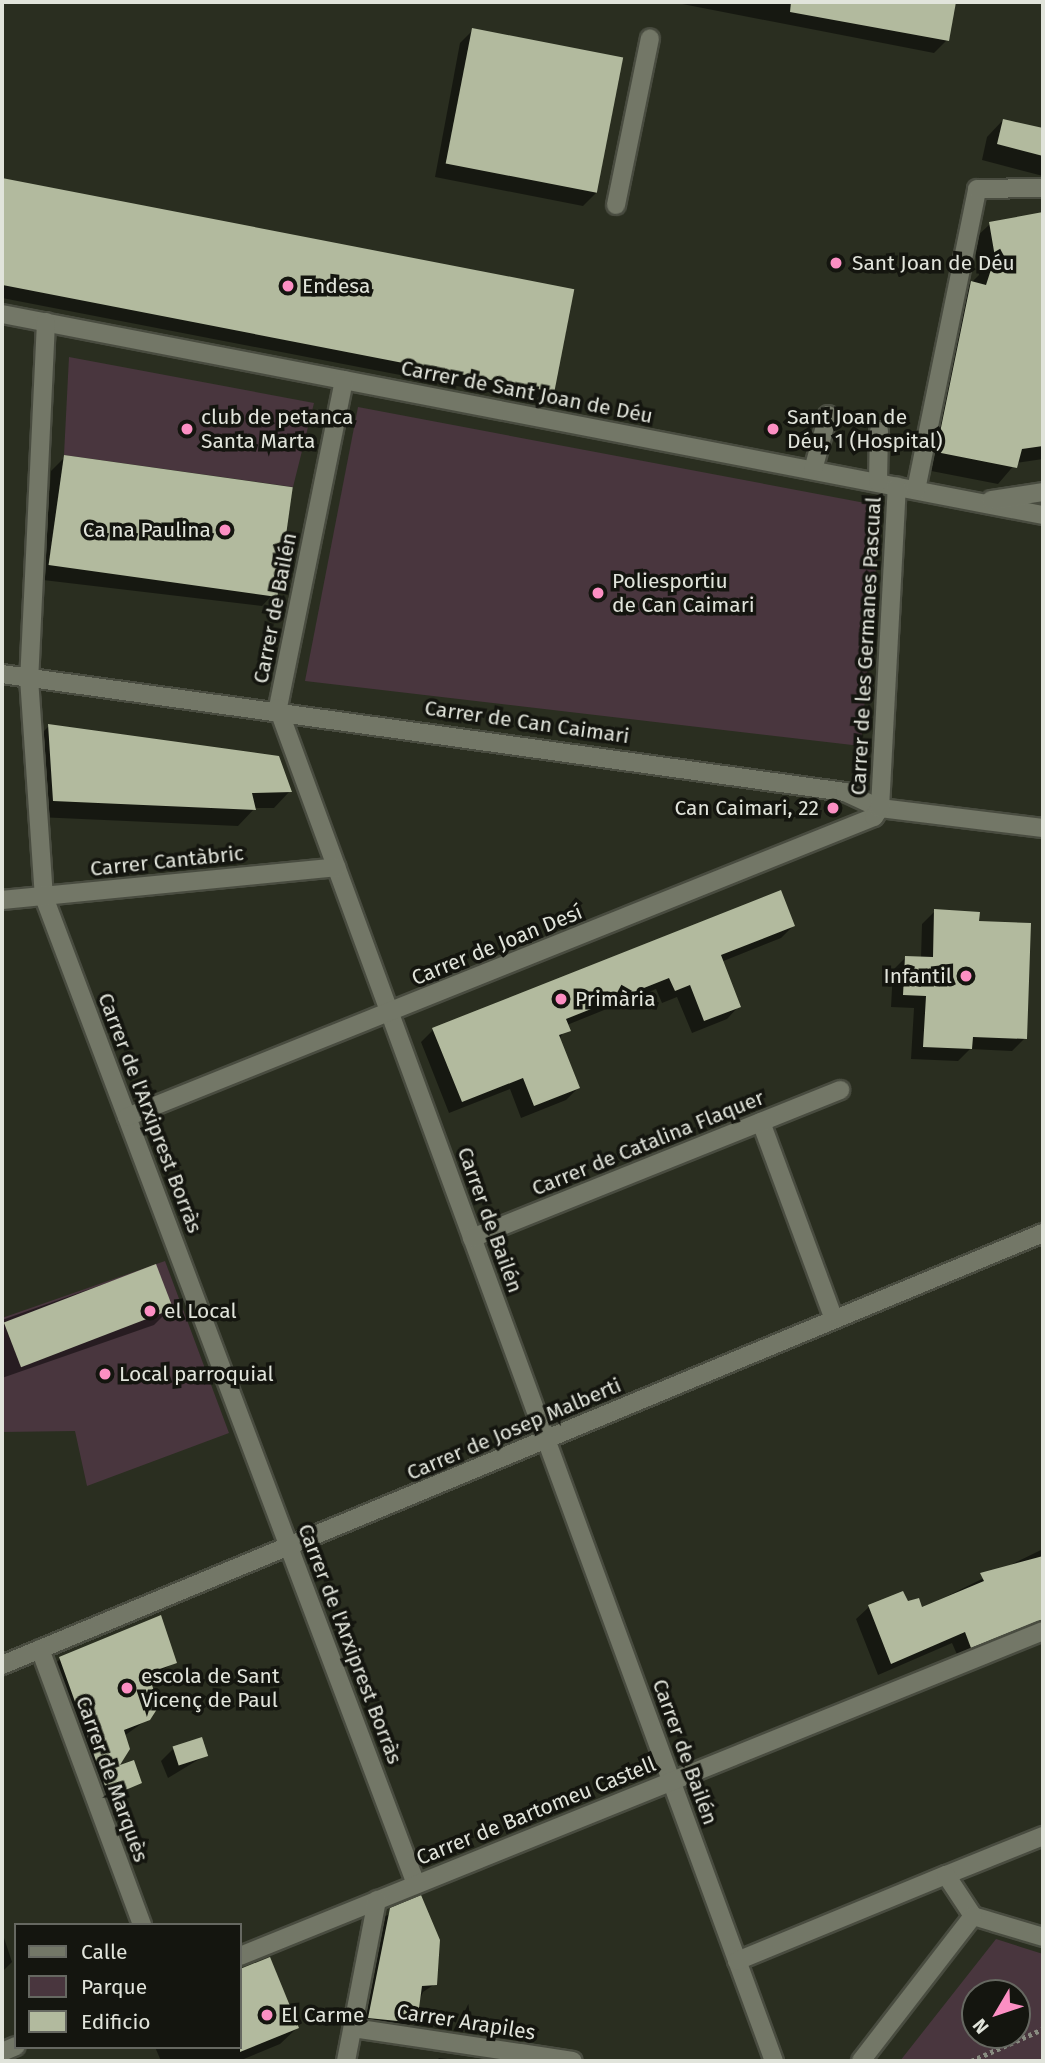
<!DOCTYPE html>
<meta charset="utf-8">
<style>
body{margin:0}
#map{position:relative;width:1045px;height:2063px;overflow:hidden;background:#2a2e20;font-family:"Fira Sans",sans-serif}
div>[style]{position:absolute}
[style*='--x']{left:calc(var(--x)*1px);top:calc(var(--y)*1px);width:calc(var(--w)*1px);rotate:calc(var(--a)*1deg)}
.green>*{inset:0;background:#49363e}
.shadow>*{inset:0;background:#0007}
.building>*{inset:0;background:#b2ba9e;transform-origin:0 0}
.path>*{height:4.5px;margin-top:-2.25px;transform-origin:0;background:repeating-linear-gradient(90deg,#888b80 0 3.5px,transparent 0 7px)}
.roads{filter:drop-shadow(2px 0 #494c40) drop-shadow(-2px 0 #494c40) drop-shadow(0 2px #494c40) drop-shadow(0 -2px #494c40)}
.minor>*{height:18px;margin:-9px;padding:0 9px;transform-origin:9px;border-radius:9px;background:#737767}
.dots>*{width:19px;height:19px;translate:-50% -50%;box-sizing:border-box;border:4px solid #14150f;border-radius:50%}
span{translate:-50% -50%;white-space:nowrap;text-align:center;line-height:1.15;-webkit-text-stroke:7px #14150f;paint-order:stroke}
.poi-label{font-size:21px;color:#e1e4db}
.left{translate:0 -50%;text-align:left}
.right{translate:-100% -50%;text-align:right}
.street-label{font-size:21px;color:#e1e4db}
.frame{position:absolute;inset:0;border:4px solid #e1e4db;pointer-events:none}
.legend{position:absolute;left:14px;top:1923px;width:228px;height:126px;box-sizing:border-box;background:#14150f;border:2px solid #666861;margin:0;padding:9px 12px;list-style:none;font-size:21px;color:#e1e4db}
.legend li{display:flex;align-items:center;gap:14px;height:35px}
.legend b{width:35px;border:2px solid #666861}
.north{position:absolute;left:961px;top:1979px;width:70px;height:70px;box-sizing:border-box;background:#14150f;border:2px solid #666861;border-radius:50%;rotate:231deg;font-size:19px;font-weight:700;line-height:28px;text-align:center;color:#e1e4db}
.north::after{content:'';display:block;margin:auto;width:24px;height:32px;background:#fc8fc3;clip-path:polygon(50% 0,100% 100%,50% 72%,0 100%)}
</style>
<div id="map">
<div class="green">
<i style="clip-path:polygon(69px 357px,314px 403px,293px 487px,64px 455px)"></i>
<i style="clip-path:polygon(358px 407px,881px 506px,861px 746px,305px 681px)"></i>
<i style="clip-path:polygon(165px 1261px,229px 1433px,87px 1486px,75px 1431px,2px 1432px,2px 1318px)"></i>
<i style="clip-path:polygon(evenodd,996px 1939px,1043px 1954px,1043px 2061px,900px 2061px,996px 1939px,975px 1993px,1017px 1993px,1017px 2035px,975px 2035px,975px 1993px)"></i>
</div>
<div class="shadow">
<i style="clip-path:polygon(672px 2px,954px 2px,947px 40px,934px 53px)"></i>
<i style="clip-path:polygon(473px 30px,596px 193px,583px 206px,435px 177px,460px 43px)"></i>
<i style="clip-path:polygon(1003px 120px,1043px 130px,1043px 176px,982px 160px,987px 137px)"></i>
<i style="clip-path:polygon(2px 179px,572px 291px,547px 389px,534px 401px,2px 298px)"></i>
<i style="clip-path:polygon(1043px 214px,1043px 459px,1016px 463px,998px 484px,921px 469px,955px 299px,979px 275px,973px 240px,990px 224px)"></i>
<i style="clip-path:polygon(65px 457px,276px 591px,262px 606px,43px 580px,51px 471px)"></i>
<i style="clip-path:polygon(49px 726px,290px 791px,274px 808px,255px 808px,238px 826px,37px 817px,32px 743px)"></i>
<i style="clip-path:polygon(935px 911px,977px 923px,1025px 1038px,1012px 1051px,970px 1049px,958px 1061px,911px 1059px,914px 1008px,891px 1007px,893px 970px,905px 958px,921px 958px,922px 924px)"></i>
<i style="clip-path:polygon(793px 926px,781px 938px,721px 962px,739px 1006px,727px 1019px,692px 1033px,677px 997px,662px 1003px,656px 989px,567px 1025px,559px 1040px,578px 1088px,566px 1100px,521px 1118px,510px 1089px,449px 1113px,421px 1042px,433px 1030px)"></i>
<i style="clip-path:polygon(155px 1266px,171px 1308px,154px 1325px,2px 1378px,2px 1320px)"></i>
<i style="clip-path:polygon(1043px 1549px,1043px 1618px,1033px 1629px,959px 1659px,952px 1643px,878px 1675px,856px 1619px,869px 1607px,907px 1603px,921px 1609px)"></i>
<i style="clip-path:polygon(160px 1618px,175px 1662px,148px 1679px,148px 1719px,124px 1736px,116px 1768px,140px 1782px,97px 1807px,48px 1671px,60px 1659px)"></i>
<i style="clip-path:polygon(174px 1748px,206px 1755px,168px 1778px,161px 1761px)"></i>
<i style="clip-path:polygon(420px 1897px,439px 1955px,435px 1984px,423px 1992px,407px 2031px,361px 2025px,382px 1918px)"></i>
<i style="clip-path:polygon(2px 1932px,12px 1962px,2px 1972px)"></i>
<i style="clip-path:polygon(269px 1959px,297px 2028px,280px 2044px,239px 2061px,161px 2061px,155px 2047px,240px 2047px,240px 1971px)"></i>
<i style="clip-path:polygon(439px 2058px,464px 2061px,436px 2061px)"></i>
</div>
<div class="building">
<i style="clip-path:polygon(791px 2px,956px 2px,949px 41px,790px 12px)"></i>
<i style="left:472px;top:28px;width:154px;height:138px;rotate:11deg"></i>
<i style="clip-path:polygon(1003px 119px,1043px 128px,1043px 156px,997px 144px)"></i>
<i style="left:2px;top:178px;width:583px;height:105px;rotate:11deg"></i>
<i style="clip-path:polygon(1043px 212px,1043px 446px,1022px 449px,1017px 468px,936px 452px,971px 281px,986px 285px,995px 257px,989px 222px)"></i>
<i style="left:64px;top:455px;width:231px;height:111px;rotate:8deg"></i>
<i style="clip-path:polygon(48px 724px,279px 756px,292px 792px,252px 793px,256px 810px,53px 801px)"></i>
<i style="clip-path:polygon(781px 890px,795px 926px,721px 955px,741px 1007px,704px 1021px,690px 985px,675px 991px,669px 978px,566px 1019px,571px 1031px,559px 1035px,580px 1088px,534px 1106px,523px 1078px,462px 1102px,432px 1028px)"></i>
<i style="clip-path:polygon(934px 909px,980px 912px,979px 921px,1031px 923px,1027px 1039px,973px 1037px,972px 1049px,923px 1047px,926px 996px,903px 995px,905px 956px,933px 957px)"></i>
<i style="left:156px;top:1264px;width:48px;height:163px;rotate:69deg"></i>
<i style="clip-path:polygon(1043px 1556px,1043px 1619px,971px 1648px,965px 1632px,891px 1664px,868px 1605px,903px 1591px,908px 1601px,919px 1598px,922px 1607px,984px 1581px,980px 1573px)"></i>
<i style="clip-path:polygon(161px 1615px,177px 1663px,148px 1673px,159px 1706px,150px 1720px,124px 1730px,130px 1749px,120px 1765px,134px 1760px,142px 1783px,109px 1797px,59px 1657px)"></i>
<i style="left:202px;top:1737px;width:20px;height:31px;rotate:72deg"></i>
<i style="clip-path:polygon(421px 1895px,440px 1940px,437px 1985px,422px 1986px,417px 2023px,368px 2018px,390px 1908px)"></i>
<i style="clip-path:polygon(270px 1957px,299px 2028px,240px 2052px,240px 1969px)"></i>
</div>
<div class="path">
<i style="--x:971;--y:2061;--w:79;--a:-24"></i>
</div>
<div class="roads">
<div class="minor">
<i style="--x:616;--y:205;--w:170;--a:-78.5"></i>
<i style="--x:2;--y:314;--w:1060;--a:10.93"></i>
<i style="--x:46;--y:322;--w:356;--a:92.7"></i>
<i style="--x:29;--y:678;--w:220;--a:86.1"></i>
<i style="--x:44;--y:897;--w:1055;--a:69.35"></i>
<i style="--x:344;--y:380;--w:335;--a:101.4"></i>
<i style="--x:278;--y:708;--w:1441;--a:69.87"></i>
<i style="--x:813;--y:470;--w:57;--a:-74.7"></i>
<i style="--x:878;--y:482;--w:51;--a:-88.9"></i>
<i style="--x:916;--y:490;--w:307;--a:-78.5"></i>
<i style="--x:977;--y:189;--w:66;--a:-0.9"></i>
<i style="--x:991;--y:500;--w:53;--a:-8.7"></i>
<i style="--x:2;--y:674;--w:851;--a:7.97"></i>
<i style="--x:845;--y:792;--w:38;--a:25"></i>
<i style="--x:880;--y:808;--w:164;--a:7"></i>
<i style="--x:2;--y:900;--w:336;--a:-5.6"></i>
<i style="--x:127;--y:1117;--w:805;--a:-21.88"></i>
<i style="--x:874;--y:817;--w:11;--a:-56"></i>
<i style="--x:880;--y:808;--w:322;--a:-87"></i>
<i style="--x:761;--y:1122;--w:208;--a:69.7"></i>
<i style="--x:472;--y:1238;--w:397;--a:-21.9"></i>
<i style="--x:40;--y:1649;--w:294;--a:69.7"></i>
<i style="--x:2;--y:1665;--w:1127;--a:-22.54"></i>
<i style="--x:946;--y:1875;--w:105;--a:-21.9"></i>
<i style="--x:973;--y:1916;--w:73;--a:16.7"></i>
<i style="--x:240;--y:1956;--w:866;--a:-22.03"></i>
<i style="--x:737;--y:1961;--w:226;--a:-22.4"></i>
<i style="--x:946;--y:1875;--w:49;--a:56.6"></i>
<i style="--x:353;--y:2028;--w:222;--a:8.5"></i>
<i style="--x:2;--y:2052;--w:15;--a:-23"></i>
<i style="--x:346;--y:2061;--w:164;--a:-79.1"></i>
<i style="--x:861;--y:2061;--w:183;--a:-52.3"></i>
</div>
</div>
<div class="dots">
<i style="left:836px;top:263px;background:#fc8fc3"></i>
<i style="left:288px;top:286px;background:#fc8fc3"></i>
<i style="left:187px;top:429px;background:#fc8fc3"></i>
<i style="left:773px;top:429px;background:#fc8fc3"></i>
<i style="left:225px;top:530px;background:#fc8fc3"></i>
<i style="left:598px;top:593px;background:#fc8fc3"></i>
<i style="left:833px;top:808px;background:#fc8fc3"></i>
<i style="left:966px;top:976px;background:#fc8fc3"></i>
<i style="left:561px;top:999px;background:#fc8fc3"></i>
<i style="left:150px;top:1311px;background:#fc8fc3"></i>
<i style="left:105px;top:1374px;background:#fc8fc3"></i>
<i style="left:127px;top:1688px;background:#fc8fc3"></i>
<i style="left:267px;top:2015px;background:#fc8fc3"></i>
</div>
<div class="poi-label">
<span class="left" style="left:852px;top:263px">Sant Joan de Déu</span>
<span class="left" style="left:302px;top:286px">Endesa</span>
<span class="left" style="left:201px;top:429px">club de petanca<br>Santa Marta</span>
<span class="left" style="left:787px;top:429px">Sant Joan de<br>Déu, 1 (Hospital)</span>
<span class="right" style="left:211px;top:530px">Ca na Paulina</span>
<span class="left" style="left:612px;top:593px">Poliesportiu<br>de Can Caimari</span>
<span class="right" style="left:819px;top:808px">Can Caimari, 22</span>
<span class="right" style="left:952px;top:976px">Infantil</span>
<span class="left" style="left:575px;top:999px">Primària</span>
<span class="left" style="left:164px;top:1311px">el Local</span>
<span class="left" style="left:119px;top:1374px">Local parroquial</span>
<span class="left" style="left:141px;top:1688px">escola de Sant<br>Vicenç de Paul</span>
<span class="left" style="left:281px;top:2015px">El Carme</span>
</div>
<div class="street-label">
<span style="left:527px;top:392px;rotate:11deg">Carrer de Sant Joan de Déu</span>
<span style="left:275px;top:608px;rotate:-79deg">Carrer de Bailén</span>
<span style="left:866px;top:646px;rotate:-87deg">Carrer de les Germanes Pascual</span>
<span style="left:527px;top:722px;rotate:8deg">Carrer de Can Caimari</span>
<span style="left:167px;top:861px;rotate:-6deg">Carrer Cantàbric</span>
<span style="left:497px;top:945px;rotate:-22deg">Carrer de Joan Desí</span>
<span style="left:150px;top:1113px;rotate:69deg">Carrer de l'Arxiprest Borràs</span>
<span style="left:648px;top:1143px;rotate:-22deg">Carrer de Catalina Flaquer</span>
<span style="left:490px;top:1220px;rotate:70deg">Carrer de Bailén</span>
<span style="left:514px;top:1429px;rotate:-23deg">Carrer de Josep Malberti</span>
<span style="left:350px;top:1644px;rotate:69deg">Carrer de l'Arxiprest Borràs</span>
<span style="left:685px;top:1752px;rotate:70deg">Carrer de Bailén</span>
<span style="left:112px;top:1779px;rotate:70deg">Carrer de Marquès</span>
<span style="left:536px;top:1811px;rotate:-22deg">Carrer de Bartomeu Castell</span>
<span style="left:466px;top:2022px;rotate:9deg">Carrer Arapiles</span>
</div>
<div class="frame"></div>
<ul class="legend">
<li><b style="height:9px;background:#737767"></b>Calle</li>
<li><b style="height:19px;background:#49363e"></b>Parque</li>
<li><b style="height:19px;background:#b2ba9e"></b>Edificio</li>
</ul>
<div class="north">N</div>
</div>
